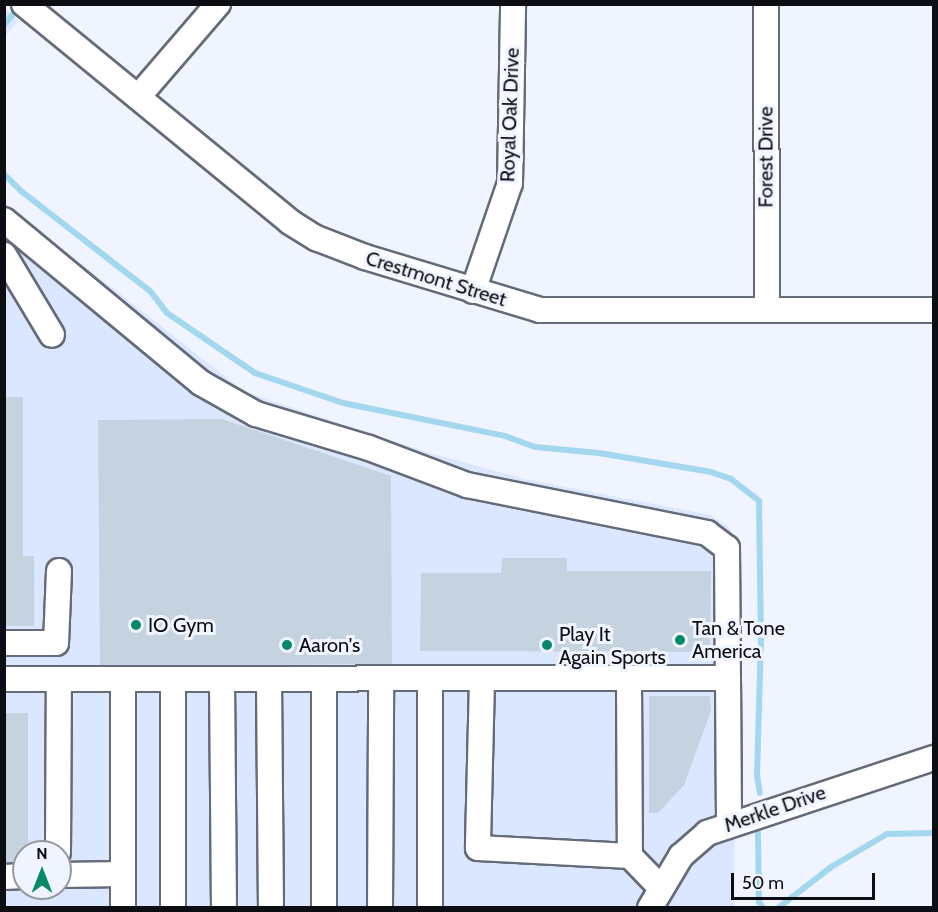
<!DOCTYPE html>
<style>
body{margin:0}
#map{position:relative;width:938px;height:912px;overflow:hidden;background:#eff4fe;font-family:Cabin,sans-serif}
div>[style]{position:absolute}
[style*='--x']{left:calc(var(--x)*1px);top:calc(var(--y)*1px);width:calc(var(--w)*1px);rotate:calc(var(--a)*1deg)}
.built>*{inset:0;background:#dbe7fe}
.stream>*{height:6px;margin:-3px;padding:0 3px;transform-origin:3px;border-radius:3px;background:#a2d7ee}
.building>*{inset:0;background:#c5d3e0}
.roads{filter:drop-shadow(2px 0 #646b79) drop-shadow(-2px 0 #646b79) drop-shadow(0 2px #646b79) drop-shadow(0 -2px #646b79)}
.minor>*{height:24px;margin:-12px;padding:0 12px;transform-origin:12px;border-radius:12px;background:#fff}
.dots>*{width:16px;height:16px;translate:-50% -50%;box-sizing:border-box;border:3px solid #eff4fe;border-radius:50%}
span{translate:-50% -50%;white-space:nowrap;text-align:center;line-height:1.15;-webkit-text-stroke:6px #eff4fe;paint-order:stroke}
.street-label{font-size:20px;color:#0c0e14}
.poi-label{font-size:20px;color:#0c0e14}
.left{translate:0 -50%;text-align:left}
.frame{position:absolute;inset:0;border:6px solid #0c0e14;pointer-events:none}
.north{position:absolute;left:12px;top:840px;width:60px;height:60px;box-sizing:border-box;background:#eff4fe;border:2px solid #9498a0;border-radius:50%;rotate:0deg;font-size:16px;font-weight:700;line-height:24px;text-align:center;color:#0c0e14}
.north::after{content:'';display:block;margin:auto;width:21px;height:27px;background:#06886b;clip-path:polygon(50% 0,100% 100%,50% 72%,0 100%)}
.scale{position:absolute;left:731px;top:873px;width:144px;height:27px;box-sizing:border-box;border:3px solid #0c0e14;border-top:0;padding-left:8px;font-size:18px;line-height:21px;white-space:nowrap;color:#0c0e14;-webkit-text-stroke:4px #eff4fe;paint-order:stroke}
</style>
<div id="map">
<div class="built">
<i style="clip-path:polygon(5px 8px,18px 21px,5px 36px)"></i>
<i style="clip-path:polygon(evenodd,4px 203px,245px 392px,423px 451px,525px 479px,710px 515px,729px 527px,738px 546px,734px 907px,5px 907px,4px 203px,24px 852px,60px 852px,60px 888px,24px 888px,24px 852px)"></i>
</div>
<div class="stream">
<i style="--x:4;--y:25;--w:16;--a:-50"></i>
<i style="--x:4;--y:174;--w:24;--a:45"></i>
<i style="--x:21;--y:191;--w:163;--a:37.8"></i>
<i style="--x:150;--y:291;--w:28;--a:52"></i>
<i style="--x:167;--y:313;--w:107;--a:34.3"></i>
<i style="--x:255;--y:373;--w:93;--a:18.8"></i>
<i style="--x:343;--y:403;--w:165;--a:11.5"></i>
<i style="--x:505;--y:436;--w:32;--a:20"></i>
<i style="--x:535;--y:447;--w:64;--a:5.4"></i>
<i style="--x:599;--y:453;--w:114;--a:9.6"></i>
<i style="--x:711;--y:472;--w:21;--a:19"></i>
<i style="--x:731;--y:479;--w:36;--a:38"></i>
<i style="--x:759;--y:501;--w:139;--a:89.2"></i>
<i style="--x:761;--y:640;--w:135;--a:91.7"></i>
<i style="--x:757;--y:775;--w:18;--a:81"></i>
<i style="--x:758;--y:832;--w:70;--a:89.2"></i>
<i style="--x:759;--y:902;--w:7;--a:56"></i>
<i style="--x:778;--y:908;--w:67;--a:-37.7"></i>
<i style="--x:831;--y:867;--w:65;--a:-30.5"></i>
<i style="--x:887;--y:834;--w:47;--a:-1.2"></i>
</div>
<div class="building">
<i style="clip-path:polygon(4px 397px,23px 397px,23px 556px,34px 556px,34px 626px,4px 626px)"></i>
<i style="clip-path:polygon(222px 419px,391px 476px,392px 664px,100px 666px,98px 420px)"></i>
<i style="clip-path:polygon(502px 558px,567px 558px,567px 571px,711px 571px,710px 652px,420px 651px,421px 573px,501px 573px)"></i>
<i style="clip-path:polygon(649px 696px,710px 696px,711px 711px,684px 785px,658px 813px,649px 813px)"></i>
<i style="clip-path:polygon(5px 713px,28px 713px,28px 852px,24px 852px,24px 864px,5px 864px)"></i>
</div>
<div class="roads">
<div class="minor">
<i style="--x:24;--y:4;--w:344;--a:39.3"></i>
<i style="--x:290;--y:222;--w:31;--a:32"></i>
<i style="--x:316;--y:238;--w:53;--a:21.2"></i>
<i style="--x:365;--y:257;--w:183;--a:16.8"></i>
<i style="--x:540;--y:310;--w:394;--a:0"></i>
<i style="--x:766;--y:4;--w:306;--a:89.8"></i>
<i style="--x:138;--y:97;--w:123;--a:-49.3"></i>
<i style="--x:4;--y:220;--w:256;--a:39.6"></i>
<i style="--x:201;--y:383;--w:63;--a:29.4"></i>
<i style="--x:256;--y:414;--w:118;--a:16.7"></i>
<i style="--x:369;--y:448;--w:105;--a:20.7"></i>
<i style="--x:467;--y:485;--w:245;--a:11.3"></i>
<i style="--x:707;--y:533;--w:25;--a:37"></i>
<i style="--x:727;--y:548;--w:130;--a:89.6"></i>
<i style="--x:4;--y:255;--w:93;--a:59"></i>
<i style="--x:473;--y:291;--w:114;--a:-71.1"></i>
<i style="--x:510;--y:183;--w:179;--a:-89"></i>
<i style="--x:4;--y:643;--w:52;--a:0"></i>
<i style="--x:56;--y:643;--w:72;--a:-87.6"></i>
<i style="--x:4;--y:679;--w:724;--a:-0.08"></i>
<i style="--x:728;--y:678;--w:145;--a:89.6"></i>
<i style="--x:629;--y:679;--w:177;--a:89.7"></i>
<i style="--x:630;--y:856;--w:45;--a:45.9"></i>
<i style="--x:123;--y:680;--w:228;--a:90"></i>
<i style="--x:173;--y:680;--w:228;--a:90"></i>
<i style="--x:222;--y:680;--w:228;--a:89.5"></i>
<i style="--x:482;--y:680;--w:168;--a:91.4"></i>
<i style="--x:478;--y:848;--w:152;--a:3"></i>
<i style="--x:269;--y:681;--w:227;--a:89.5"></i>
<i style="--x:324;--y:681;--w:227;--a:90"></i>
<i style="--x:430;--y:681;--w:227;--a:90"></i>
<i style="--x:58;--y:852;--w:172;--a:-89.7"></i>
<i style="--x:60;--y:875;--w:63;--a:-0.9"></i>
<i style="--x:4;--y:877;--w:20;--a:-3"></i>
<i style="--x:380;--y:908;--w:227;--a:-89.7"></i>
<i style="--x:650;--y:908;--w:61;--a:-59.2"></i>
<i style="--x:681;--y:856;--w:35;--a:-41"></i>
<i style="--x:707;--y:833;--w:239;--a:-18.3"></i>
</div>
</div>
<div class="dots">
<i style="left:136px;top:625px;background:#06886b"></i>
<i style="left:680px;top:640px;background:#06886b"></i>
<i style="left:287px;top:645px;background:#06886b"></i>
<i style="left:547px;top:645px;background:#06886b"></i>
</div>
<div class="street-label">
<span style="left:510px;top:115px;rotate:-88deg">Royal Oak Drive</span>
<span style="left:766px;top:157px;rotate:-90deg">Forest Drive</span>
<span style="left:436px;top:279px;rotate:17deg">Crestmont Street</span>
<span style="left:775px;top:809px;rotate:-19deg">Merkle Drive</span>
</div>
<div class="poi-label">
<span class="left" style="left:148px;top:625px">IO Gym</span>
<span class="left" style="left:692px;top:640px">Tan &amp; Tone<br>America</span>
<span class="left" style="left:559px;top:646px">Play It<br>Again Sports</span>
<span class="left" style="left:299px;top:645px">Aaron's</span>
</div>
<div class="frame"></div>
<div class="north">N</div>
<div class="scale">50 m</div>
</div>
